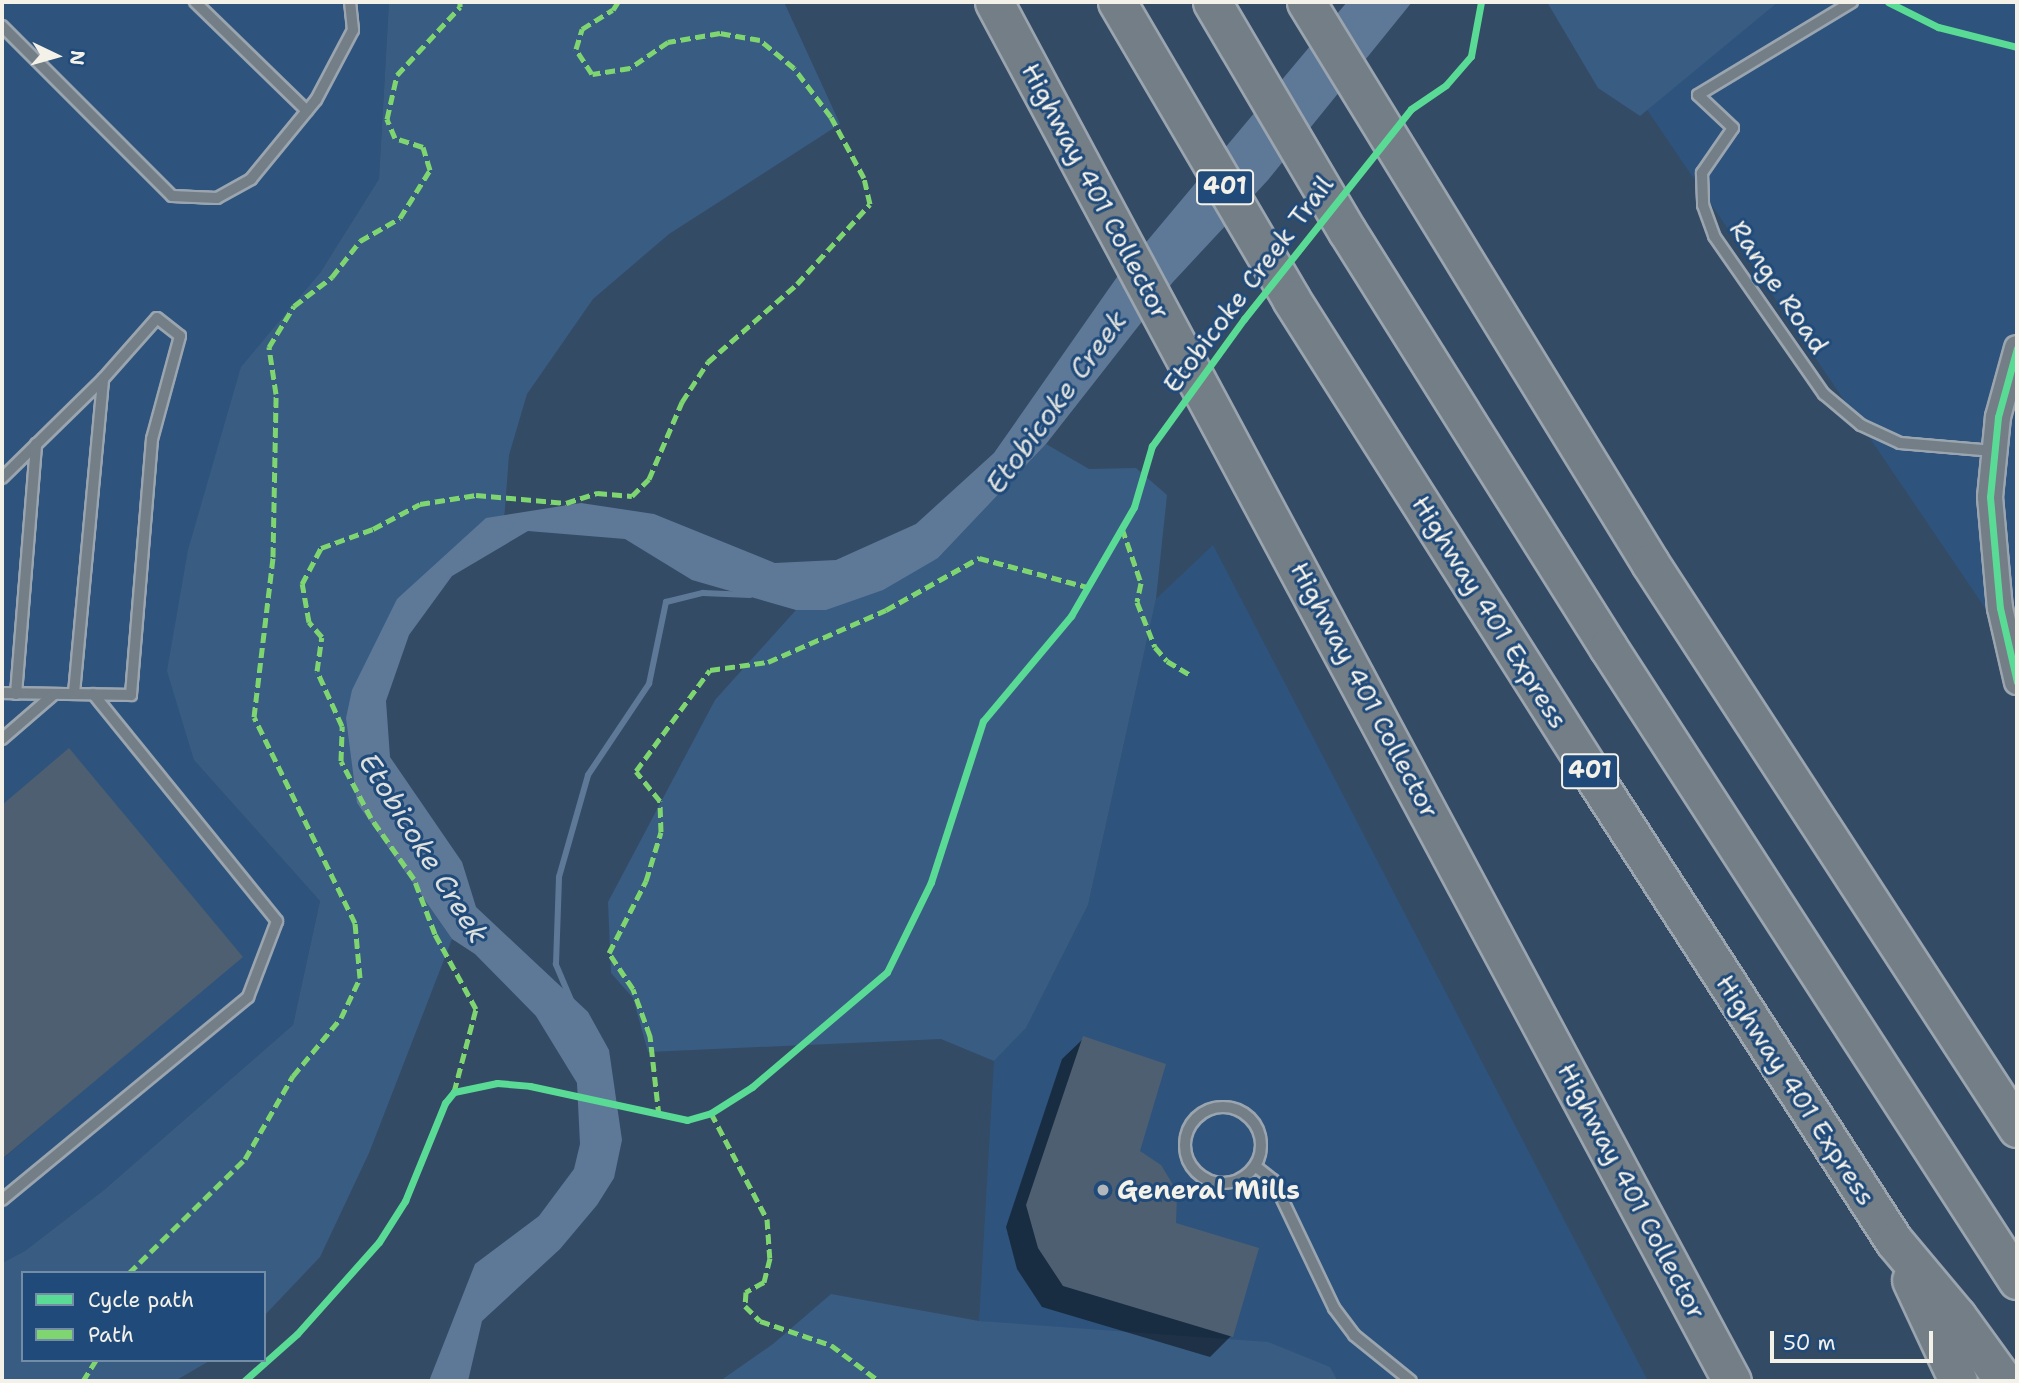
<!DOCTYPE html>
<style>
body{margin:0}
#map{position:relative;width:2019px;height:1383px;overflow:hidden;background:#344b65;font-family:"Shantell Sans",sans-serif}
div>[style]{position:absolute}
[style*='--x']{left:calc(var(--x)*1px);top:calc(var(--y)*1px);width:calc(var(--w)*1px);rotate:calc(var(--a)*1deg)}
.built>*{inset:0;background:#2e547d}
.green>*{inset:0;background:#395c83}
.water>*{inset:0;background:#5e7998}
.shadow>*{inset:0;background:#0007}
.stream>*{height:6px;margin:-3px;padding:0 3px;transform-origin:3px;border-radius:3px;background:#5e7998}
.building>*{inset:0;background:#4e5f72}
.roads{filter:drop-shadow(2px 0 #9ba5af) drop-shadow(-2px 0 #9ba5af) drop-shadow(0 2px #9ba5af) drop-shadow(0 -2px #9ba5af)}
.service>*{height:10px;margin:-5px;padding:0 5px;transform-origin:5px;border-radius:5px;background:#737e87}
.service>.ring{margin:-5px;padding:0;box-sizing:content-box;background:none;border:10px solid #737e87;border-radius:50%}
.tertiary>*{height:24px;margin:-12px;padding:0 12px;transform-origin:12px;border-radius:12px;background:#737e87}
.motorway>*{height:37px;margin:-18.5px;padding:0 18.5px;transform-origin:18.5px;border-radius:18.5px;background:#737e87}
.quiet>*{height:5px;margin-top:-2.5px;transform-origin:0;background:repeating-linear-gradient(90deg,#7fd670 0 10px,transparent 0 15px)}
.cycleway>*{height:7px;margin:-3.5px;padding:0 3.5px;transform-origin:3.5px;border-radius:3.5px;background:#5adb95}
.dots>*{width:19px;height:19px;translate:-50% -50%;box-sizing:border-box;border:4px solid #1f4a7a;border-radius:50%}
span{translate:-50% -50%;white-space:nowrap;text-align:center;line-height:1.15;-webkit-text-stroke:6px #1f4a7a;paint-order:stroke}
.shield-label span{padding:2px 5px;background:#1f4a7a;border:2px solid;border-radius:5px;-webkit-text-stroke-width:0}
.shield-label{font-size:24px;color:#f4f1e8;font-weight:700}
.street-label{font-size:26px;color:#f4f1e8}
.poi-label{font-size:26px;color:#f4f1e8;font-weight:700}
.left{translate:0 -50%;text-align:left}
.water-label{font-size:28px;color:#dee0dd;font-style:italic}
.frame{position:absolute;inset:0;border:4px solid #f4f1e8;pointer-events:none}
.legend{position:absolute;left:21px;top:1271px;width:245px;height:91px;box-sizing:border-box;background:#1f4a7a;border:2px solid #748da6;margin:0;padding:9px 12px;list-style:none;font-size:21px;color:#f4f1e8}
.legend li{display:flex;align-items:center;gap:14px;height:35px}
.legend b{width:35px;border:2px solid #748da6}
.north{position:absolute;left:21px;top:21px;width:70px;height:70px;-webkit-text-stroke:5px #1f4a7a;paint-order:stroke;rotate:95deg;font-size:19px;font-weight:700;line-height:28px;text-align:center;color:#f4f1e8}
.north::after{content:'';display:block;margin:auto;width:24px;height:32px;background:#f4f1e8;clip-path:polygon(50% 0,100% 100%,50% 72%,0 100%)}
.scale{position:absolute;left:1770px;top:1331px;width:163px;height:32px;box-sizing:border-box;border:4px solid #f4f1e8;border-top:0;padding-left:9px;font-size:21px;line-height:24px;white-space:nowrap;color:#f4f1e8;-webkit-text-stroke:5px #1f4a7a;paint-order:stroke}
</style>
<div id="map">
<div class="built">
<i style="clip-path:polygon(2px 2px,389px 2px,379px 179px,320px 273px,194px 760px,320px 901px,293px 1025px,104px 1190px,25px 1251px,2px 1263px)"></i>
<i style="clip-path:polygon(1574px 2px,2017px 2px,2017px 655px)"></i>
<i style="clip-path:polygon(1213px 545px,1648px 1381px,1338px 1381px,1330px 1367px,979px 1321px,994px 1061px,1026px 1028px,1088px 905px,1156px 599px)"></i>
</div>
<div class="green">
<i style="clip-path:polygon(389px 2px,784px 2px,840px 124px,669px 234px,593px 299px,527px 394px,509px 455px,503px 534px,397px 599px,357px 803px,452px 939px,369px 1153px,320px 1257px,264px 1316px,264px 1273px,23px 1273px,23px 1360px,211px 1360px,175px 1381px,2px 1381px,2px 1263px,25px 1251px,104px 1190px,293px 1025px,320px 901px,194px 760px,167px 671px,188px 550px,241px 367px,320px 273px,379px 179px)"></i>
<i style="clip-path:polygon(1547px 2px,1778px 2px,1640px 116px,1598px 88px)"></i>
<i style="clip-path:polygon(1046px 444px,1089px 469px,1136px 468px,1167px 495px,1156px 599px,1088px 905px,1026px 1028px,994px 1061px,941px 1039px,648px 1052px,633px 998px,611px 973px,608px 902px,715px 700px,796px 610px,826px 610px,938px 558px)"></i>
<i style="clip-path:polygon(831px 1294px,979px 1321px,1268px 1342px,1330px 1367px,1338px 1381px,720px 1381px,773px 1344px)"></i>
</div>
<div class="water">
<i style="clip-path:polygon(1347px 2px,1412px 2px,1268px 180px,1173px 282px,1046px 444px,938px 558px,883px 590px,826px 610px,796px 610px,692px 580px,625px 539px,528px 531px,452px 576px,409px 635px,386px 701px,390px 757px,462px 862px,476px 907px,588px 1012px,609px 1050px,622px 1140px,614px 1178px,597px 1205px,560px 1249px,482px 1321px,468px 1381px,429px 1381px,475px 1264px,539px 1216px,574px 1169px,580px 1144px,577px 1083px,536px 1016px,475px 954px,452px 939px,357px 803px,346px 718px,352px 690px,397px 599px,486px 518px,581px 503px,654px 514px,775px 563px,836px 560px,916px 524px,994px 453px,1117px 277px)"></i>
</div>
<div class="shadow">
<i style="clip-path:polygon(69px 751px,241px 957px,2px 1159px,2px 807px)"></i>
<i style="clip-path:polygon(1084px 1038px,1231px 1336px,1210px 1357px,1042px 1307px,1017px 1269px,1006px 1227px,1062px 1059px)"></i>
</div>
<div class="stream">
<i style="--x:571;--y:1000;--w:39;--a:-113"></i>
<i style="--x:556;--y:964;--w:87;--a:-88"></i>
<i style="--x:559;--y:877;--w:106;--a:-74.1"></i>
<i style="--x:588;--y:775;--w:110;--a:-56.2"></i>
<i style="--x:649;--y:684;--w:84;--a:-78.3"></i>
<i style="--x:666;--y:602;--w:38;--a:-14"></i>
<i style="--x:703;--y:593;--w:47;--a:2.4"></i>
</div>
<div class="building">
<i style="clip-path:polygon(69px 748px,243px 957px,2px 1159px,2px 805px)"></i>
<i style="clip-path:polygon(1083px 1036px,1166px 1064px,1140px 1151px,1161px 1165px,1172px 1183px,1177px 1196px,1176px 1223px,1259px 1248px,1233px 1337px,1063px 1286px,1038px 1248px,1026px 1205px)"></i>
</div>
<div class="roads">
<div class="service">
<i style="--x:195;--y:2;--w:156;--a:44.2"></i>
<i style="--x:1852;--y:2;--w:180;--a:148.9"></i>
<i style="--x:1698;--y:95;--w:48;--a:43.3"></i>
<i style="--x:1733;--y:128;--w:55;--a:124.6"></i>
<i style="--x:1702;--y:173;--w:32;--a:88"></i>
<i style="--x:1703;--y:205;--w:33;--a:70"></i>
<i style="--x:1714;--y:236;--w:193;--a:55.2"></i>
<i style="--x:1824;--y:394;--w:48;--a:40"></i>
<i style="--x:1861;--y:425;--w:43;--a:24.8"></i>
<i style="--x:1900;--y:443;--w:94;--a:4.9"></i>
<i style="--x:2;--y:26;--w:240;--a:45"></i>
<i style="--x:172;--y:196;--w:45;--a:2.5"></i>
<i style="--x:217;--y:198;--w:39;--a:-29"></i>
<i style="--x:251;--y:179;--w:102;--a:-50.6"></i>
<i style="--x:316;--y:100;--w:79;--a:-62.1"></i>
<i style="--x:353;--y:30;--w:28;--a:-96"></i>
<i style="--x:2;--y:478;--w:141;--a:-44.4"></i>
<i style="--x:103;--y:379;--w:81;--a:-48.5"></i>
<i style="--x:157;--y:318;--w:29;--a:38"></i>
<i style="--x:180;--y:336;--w:107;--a:105.2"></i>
<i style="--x:152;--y:439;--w:257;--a:94.7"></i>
<i style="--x:131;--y:695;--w:129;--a:-179.1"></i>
<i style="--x:74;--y:693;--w:315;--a:-84.7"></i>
<i style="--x:16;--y:694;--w:251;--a:-85.4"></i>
<i style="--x:2;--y:739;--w:67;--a:-40.8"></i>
<i class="ring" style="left:1185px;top:1107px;width:66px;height:66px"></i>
<i style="--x:1255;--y:1166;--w:23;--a:38"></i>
<i style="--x:1273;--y:1180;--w:142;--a:64.5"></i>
<i style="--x:1334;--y:1308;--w:34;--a:53"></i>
<i style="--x:1354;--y:1335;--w:73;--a:38.9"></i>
<i style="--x:2;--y:1200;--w:319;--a:-39.5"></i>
<i style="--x:248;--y:997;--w:81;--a:-69.1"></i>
<i style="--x:277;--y:921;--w:292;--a:-129"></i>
</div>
<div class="tertiary">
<i style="--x:2017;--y:348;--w:72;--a:105.4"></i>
<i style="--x:1998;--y:417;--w:80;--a:95.7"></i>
<i style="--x:1990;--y:497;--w:111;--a:84.9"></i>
<i style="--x:2000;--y:608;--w:76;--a:77.1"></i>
</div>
<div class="motorway">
<i style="--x:994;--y:2;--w:1564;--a:61.85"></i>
<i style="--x:1117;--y:2;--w:344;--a:59.6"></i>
<i style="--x:1291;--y:299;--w:562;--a:57.64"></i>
<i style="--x:1592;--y:774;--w:556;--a:57.11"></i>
<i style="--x:1894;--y:1241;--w:98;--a:50"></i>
<i style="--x:1957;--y:1316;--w:80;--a:54.1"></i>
<i style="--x:1212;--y:2;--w:266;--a:59.5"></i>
<i style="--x:1347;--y:231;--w:491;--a:57.9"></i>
<i style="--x:1608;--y:647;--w:754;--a:57.13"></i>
<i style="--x:1306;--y:2;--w:658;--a:58.48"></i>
<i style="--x:1650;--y:563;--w:674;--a:56.99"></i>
<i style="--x:1911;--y:1280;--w:111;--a:65"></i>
</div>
</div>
<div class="quiet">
<i style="--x:1122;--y:528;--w:58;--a:70.9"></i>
<i style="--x:1141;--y:583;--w:19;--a:102"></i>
<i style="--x:1137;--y:602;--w:48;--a:68.2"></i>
<i style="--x:1155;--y:647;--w:18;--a:49"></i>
<i style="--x:1167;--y:661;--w:27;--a:31"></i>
<i style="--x:454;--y:1092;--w:86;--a:-75.2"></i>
<i style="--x:476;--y:1009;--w:85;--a:-118.7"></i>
<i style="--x:435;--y:934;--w:59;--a:-110.9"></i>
<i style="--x:414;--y:879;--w:75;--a:-125.2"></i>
<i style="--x:371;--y:818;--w:64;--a:-117.8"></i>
<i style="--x:341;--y:761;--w:35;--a:-88"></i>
<i style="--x:342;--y:726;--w:60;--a:-114.4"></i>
<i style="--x:317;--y:671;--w:34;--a:-82"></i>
<i style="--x:322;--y:637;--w:20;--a:-131"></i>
<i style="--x:309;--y:622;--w:39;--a:-100"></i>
<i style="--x:302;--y:584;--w:41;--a:-62.2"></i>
<i style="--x:321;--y:548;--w:55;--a:-20.1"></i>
<i style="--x:373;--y:529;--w:53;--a:-28"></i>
<i style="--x:420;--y:504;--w:57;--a:-9.1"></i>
<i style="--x:476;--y:495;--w:90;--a:5.1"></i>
<i style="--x:566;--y:503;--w:33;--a:-18"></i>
<i style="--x:597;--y:493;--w:35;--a:5"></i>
<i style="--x:632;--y:496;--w:24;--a:-45"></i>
<i style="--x:649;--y:479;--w:84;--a:-66.8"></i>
<i style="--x:682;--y:402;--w:48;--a:-57"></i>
<i style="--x:708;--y:362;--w:118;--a:-41.2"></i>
<i style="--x:797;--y:284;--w:108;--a:-47.6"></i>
<i style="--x:870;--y:204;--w:27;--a:-103"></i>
<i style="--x:864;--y:178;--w:69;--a:-118.4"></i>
<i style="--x:831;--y:117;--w:61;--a:-127.1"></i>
<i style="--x:794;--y:68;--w:44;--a:-140.5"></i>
<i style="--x:760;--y:40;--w:41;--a:-170.1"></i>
<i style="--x:720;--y:33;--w:53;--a:170.2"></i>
<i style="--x:668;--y:42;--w:46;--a:145.6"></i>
<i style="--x:630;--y:68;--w:38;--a:171"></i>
<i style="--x:592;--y:74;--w:30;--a:-123"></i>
<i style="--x:576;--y:49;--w:21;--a:-73"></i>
<i style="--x:582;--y:29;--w:36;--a:-32"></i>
<i style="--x:613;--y:10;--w:9;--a:-58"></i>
<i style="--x:711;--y:1113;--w:120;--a:62.2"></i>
<i style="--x:767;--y:1219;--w:39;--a:86"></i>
<i style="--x:770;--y:1258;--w:25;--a:104"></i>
<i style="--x:764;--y:1282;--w:21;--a:151"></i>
<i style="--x:746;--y:1292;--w:14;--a:94"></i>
<i style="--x:745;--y:1306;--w:21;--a:45"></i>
<i style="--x:760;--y:1321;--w:75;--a:18.7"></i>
<i style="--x:831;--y:1345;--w:60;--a:36.9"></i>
<i style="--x:659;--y:1116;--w:81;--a:-96.4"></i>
<i style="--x:650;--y:1036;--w:50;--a:-109.9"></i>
<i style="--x:633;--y:989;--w:43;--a:-123.7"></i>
<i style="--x:609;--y:953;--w:81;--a:-62.8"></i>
<i style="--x:646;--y:881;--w:51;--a:-73"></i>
<i style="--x:661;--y:832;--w:31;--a:-92"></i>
<i style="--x:660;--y:801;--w:38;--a:-129"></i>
<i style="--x:636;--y:771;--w:125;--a:-53.8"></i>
<i style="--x:710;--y:670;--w:59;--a:-7.9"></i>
<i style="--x:768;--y:662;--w:129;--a:-23.8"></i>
<i style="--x:886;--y:610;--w:107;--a:-29.2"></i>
<i style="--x:979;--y:558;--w:112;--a:15"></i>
<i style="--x:129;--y:1273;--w:163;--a:-44.5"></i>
<i style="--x:245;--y:1159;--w:96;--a:-60"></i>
<i style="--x:293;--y:1076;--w:75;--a:-50.4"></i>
<i style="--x:341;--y:1018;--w:44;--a:-64.6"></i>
<i style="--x:360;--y:978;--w:55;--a:-95.2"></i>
<i style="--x:355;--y:923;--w:229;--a:-116.1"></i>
<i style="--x:254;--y:717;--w:161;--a:-83.2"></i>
<i style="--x:273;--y:557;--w:163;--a:-88.9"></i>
<i style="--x:276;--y:394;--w:48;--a:-98.5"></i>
<i style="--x:269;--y:347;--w:48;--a:-58.6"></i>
<i style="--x:294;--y:306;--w:48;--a:-37.3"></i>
<i style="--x:332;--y:277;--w:46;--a:-52.1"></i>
<i style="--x:360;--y:241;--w:46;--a:-29.9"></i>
<i style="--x:400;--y:218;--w:57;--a:-58"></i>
<i style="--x:430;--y:170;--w:24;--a:-107"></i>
<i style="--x:423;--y:147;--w:29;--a:-162"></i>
<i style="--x:395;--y:138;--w:21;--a:-113"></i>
<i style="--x:387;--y:119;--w:45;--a:-77.2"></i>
<i style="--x:397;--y:75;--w:93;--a:-47.2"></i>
<i style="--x:460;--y:7;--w:5;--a:-90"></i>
<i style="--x:83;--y:1381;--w:25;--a:-58"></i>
</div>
<div class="cycleway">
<i style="--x:1888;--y:2;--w:56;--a:26.6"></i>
<i style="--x:1938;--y:27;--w:81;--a:14.2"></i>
<i style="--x:2017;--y:348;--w:72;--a:105.4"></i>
<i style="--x:1998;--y:417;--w:80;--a:95.7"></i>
<i style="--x:1990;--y:497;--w:111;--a:84.9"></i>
<i style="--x:2000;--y:608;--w:76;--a:77.1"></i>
<i style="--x:244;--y:1381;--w:71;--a:-41.6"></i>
<i style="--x:297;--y:1334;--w:123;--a:-48.3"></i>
<i style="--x:379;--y:1242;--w:49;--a:-57.6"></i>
<i style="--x:405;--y:1201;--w:106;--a:-67.8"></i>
<i style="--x:445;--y:1103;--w:14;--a:-51"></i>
<i style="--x:454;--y:1092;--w:44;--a:-11.8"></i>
<i style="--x:497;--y:1083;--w:33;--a:5"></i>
<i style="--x:530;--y:1086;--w:161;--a:12.2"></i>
<i style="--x:687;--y:1120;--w:25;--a:-16"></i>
<i style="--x:711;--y:1113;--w:49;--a:-32.4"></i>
<i style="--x:752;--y:1087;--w:177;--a:-40.4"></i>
<i style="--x:887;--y:972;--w:100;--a:-63.9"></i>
<i style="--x:931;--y:882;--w:169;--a:-72.1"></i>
<i style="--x:983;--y:721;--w:137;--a:-50"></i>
<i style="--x:1071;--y:616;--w:126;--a:-60"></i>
<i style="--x:1134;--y:507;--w:64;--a:-73.6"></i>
<i style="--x:1152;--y:446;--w:157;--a:-54.1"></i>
<i style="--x:1244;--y:319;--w:268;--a:-51.5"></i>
<i style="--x:1411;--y:109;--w:42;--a:-34.4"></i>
<i style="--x:1446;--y:85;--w:38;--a:-49"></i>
<i style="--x:1471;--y:56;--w:55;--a:-79.5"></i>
</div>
<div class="dots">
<i style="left:1103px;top:1190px;background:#b1b7ba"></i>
</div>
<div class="shield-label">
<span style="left:1225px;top:187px">401</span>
<span style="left:1590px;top:771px">401</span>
</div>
<div class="street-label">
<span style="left:1096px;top:191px;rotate:62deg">Highway 401 Collector</span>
<span style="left:1248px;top:284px;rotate:-53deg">Etobicoke Creek Trail</span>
<span style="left:1779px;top:287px;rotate:56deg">Range Road</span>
<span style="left:1490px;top:612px;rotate:58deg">Highway 401 Express</span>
<span style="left:1365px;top:690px;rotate:62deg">Highway 401 Collector</span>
<span style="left:1796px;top:1090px;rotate:57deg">Highway 401 Express</span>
<span style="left:1632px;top:1191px;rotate:62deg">Highway 401 Collector</span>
</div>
<div class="poi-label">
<span class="left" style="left:1117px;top:1190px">General Mills</span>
</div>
<div class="water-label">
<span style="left:1056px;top:402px;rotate:-54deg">Etobicoke Creek</span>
<span style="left:424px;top:848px;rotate:58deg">Etobicoke Creek</span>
</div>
<div class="frame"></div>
<ul class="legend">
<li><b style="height:9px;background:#5adb95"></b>Cycle path</li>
<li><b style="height:9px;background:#7fd670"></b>Path</li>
</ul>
<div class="north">N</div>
<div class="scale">50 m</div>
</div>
